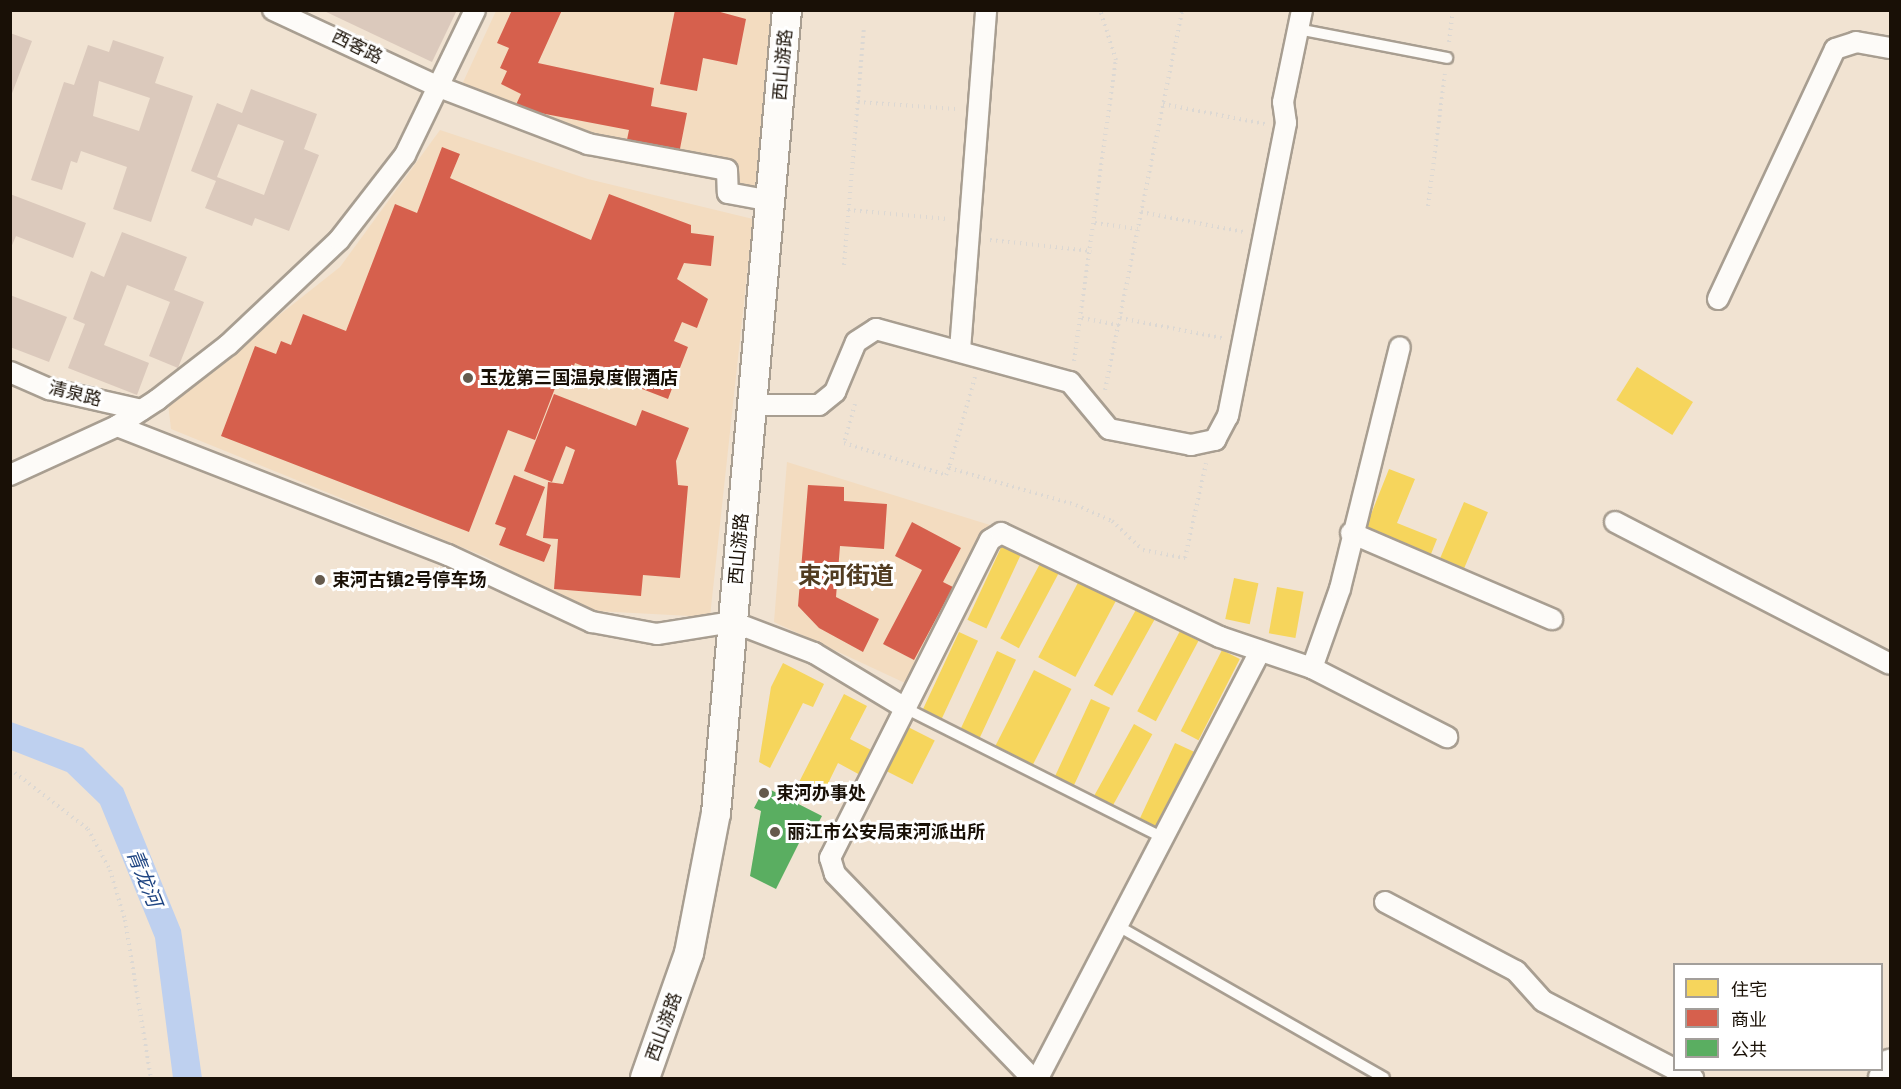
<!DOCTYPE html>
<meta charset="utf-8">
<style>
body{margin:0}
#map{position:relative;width:1901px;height:1089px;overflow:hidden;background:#f1e3d2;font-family:Figtree,"Noto Sans SC",sans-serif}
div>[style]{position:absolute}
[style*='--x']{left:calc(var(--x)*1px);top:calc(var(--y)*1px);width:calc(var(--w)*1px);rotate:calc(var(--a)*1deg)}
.built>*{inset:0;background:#f3dcc0}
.water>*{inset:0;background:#bed0ef}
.homes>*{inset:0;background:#f6d55c;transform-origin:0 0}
.shops>*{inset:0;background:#d6604d}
.public>*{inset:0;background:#5aae61}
.building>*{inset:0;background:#dbc9bc}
.path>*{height:4px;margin-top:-2px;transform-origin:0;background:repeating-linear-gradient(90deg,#dcd8d3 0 1.5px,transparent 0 6px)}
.roads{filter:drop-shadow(2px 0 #a89e91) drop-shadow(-2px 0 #a89e91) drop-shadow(0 2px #a89e91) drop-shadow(0 -2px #a89e91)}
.lane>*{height:10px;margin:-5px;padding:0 5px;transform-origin:5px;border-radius:5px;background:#fdfbf8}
.street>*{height:20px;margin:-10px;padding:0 10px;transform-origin:10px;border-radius:10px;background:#fdfbf8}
.secondary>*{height:28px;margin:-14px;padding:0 14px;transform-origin:14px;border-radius:14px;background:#fdfbf8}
.dots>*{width:16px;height:16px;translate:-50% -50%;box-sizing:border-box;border:3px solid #fff;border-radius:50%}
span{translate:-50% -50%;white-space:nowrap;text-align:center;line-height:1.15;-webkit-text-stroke:6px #fff;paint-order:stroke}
.street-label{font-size:18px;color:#191006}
.poi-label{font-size:18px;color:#191006;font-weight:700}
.left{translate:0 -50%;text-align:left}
.water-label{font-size:20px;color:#204683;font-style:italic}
.district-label{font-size:24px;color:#513c21;font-weight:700}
.frame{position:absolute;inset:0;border:12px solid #191006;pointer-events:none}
.legend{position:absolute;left:1673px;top:963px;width:210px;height:108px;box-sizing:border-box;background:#fff;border:2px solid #a39f9b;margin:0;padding:8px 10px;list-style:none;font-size:18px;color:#191006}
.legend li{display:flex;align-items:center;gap:12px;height:30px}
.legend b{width:30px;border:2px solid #a39f9b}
</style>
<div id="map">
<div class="built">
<i style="clip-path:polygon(496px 11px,781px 11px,755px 188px,605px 160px,482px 113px,459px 91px)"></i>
<i style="clip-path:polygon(440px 130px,588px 179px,753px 219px,710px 617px,595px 611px,547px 592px,486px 557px,171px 429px,168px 403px,340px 267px)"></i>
<i style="clip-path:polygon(787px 462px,990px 525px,905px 683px,774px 622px)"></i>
</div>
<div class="water">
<i style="clip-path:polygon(11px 722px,83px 748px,123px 788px,181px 930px,202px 1078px,173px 1078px,155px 938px,100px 804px,67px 772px,11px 750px)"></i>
</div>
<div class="homes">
<i style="left:1637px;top:367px;width:66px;height:39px;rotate:32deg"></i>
<i style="clip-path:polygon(1389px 469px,1415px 479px,1397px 523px,1437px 539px,1425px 569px,1360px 542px)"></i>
<i style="left:1464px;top:502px;width:26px;height:81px;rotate:23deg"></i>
<i style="left:1005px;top:539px;width:21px;height:89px;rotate:25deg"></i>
<i style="left:1043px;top:558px;width:21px;height:91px;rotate:28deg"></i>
<i style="left:1081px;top:577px;width:42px;height:91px;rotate:28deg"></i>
<i style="left:1234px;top:578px;width:25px;height:42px;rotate:12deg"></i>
<i style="left:1277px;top:587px;width:27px;height:47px;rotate:10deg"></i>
<i style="left:1138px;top:606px;width:21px;height:91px;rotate:29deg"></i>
<i style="left:1180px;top:631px;width:21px;height:91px;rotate:28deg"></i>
<i style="left:959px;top:632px;width:21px;height:90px;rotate:25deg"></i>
<i style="left:1222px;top:650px;width:20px;height:91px;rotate:27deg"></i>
<i style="left:997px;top:651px;width:21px;height:90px;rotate:25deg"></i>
<i style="clip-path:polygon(783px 663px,824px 684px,813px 707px,803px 703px,770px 768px,759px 762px,771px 687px)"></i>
<i style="left:1034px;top:670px;width:42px;height:90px;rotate:27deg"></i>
<i style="clip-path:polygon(844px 694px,867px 706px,850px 739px,875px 752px,862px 776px,838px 763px,818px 804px,794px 792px)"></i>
<i style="left:1091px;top:699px;width:21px;height:89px;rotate:25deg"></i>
<i style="left:1134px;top:724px;width:21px;height:91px;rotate:29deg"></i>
<i style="left:908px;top:727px;width:30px;height:49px;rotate:27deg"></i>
<i style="left:1175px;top:743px;width:21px;height:89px;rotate:25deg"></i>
</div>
<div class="shops">
<i style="clip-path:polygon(512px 10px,562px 10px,538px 63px,654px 88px,651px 106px,687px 113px,676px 169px,623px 159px,629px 130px,540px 113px,535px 122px,513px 111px,521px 94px,501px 84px,507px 71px,500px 68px,509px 48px,497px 43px)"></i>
<i style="clip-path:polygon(675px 10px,713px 10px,746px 19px,737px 65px,703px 58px,697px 91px,660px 84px)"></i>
<i style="clip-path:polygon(442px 147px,460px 154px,450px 178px,591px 240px,609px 194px,691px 225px,691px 233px,714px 236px,711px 266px,684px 263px,677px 279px,708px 299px,697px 328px,682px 322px,674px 341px,688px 347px,668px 399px,575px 363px,567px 386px,557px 383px,535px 440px,508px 430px,469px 532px,221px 436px,255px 346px,276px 354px,281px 341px,291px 345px,303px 314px,346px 331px,395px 204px,417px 213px)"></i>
<i style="clip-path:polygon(554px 394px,636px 426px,642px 410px,689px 428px,676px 461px,678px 485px,688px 486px,680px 578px,643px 575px,641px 596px,554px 589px,558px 539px,543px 538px,548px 482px,563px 484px,575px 450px,566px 446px,552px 482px,524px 471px)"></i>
<i style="clip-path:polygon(514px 475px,545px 487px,526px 535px,551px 545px,544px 562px,499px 545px,506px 528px,495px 524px)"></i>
<i style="clip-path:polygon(808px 485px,844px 487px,844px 501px,887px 504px,884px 549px,840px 546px,836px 597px,879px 619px,863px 652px,819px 628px,798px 606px)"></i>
<i style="clip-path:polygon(912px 522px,961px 548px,943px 582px,953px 587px,914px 660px,883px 644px,922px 570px,895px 556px)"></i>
</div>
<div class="public">
<i style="clip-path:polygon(765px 787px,822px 816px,811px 837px,804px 833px,776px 889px,750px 876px,761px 811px,754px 808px)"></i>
</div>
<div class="building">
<i style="clip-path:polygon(322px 10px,457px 10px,432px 62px)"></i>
<i style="clip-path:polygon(10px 33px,32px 41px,11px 96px,10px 96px)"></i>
<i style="clip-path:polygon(evenodd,113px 40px,164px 57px,155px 83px,193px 96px,151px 222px,113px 209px,127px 167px,81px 151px,77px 163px,71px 161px,62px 190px,31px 180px,64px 82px,74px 85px,88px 45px,109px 52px,113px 40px,99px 81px,150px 98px,139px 131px,93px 116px,99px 81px)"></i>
<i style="clip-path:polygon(evenodd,251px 89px,317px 114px,304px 149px,319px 155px,289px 231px,255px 218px,252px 226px,205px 208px,216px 181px,191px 171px,217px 103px,242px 113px,251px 89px,238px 124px,284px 141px,264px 195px,217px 177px,238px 124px)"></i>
<i style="clip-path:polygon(10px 194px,86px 223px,73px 258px,16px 236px,10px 250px)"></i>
<i style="clip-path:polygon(122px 232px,187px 257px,174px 290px,204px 302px,178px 368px,149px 356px,170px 302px,127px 285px,104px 345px,149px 363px,137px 395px,68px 368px,85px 324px,73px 319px,91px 271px,104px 277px)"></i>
<i style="clip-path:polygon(10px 295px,67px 317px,49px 362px,10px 347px)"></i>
</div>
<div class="path">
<i style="--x:1449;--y:42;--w:32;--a:-83"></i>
<i style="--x:858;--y:102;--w:98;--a:4.1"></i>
<i style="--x:1163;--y:104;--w:104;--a:11.1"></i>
<i style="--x:1428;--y:206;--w:133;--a:-82.7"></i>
<i style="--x:848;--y:210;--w:101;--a:5.1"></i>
<i style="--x:1141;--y:212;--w:105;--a:11"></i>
<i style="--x:1095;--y:223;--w:43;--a:7.9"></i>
<i style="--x:990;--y:240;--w:102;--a:6.2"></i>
<i style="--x:844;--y:265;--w:238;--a:-85.2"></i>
<i style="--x:1082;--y:318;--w:38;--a:11"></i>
<i style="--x:1120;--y:318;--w:104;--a:11.1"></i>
<i style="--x:1074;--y:361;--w:304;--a:-82.1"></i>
<i style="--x:1116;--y:60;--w:52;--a:-107.7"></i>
<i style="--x:975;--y:377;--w:95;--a:105.9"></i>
<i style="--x:949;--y:468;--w:132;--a:16.2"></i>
<i style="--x:1076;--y:505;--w:39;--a:24"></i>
<i style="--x:1112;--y:521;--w:42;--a:43.1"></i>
<i style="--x:1143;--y:550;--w:43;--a:10.8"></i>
<i style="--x:1185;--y:558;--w:97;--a:-77.5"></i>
<i style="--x:1105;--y:390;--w:388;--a:-78.5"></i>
<i style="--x:855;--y:404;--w:41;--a:105.8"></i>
<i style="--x:844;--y:443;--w:107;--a:17.4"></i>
<i style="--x:946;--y:475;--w:8;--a:-67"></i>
<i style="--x:10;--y:769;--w:98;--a:37.6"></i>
<i style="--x:88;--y:829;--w:47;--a:61.8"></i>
<i style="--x:110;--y:870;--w:52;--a:73.3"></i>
<i style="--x:125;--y:920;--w:160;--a:80.7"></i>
</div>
<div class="roads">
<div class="lane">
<i style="--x:1298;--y:29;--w:152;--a:11"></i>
<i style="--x:905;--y:708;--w:289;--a:26.7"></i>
<i style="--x:1118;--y:926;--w:306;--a:29.7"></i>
</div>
<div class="street">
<i style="--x:273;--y:10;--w:183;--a:24.9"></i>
<i style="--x:439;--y:87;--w:160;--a:20.9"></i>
<i style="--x:588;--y:144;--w:141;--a:10.6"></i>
<i style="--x:727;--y:170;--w:23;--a:88"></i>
<i style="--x:728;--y:193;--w:44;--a:10.5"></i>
<i style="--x:1718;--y:299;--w:276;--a:-64.9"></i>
<i style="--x:1835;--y:49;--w:22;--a:-18"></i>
<i style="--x:1856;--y:42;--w:35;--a:10"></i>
<i style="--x:960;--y:350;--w:341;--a:-85.6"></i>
<i style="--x:10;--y:372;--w:43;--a:23.6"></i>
<i style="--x:49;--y:389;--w:95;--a:12.7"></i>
<i style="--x:752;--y:405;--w:67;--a:0"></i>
<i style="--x:819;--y:405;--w:21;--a:-39"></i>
<i style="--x:835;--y:392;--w:54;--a:-67.2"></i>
<i style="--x:856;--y:342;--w:24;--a:-33"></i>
<i style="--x:876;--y:329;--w:201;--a:15.3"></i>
<i style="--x:1070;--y:382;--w:61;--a:50.3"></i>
<i style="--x:1109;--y:429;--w:84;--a:11"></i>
<i style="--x:1191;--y:445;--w:25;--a:-12"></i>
<i style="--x:1215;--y:440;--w:27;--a:-62"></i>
<i style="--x:1228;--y:416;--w:299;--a:-78.8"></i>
<i style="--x:1286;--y:123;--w:21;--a:-98"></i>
<i style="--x:1283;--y:102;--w:94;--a:-78.3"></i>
<i style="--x:117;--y:426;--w:355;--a:21.3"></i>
<i style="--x:448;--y:555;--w:159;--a:25"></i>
<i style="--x:592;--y:622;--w:66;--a:10.5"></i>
<i style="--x:657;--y:634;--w:77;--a:-9"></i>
<i style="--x:733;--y:622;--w:87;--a:20.9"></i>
<i style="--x:814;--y:653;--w:106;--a:31.1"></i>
<i style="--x:10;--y:475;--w:118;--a:-24.6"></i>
<i style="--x:117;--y:426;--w:48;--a:-33"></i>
<i style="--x:157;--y:400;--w:90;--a:-37.8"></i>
<i style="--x:228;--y:345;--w:153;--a:-43.4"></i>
<i style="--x:339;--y:240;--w:108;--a:-52.2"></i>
<i style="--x:405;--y:155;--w:161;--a:-64.2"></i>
<i style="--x:1615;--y:522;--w:309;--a:27.3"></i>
<i style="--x:1351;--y:533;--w:219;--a:23.2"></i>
<i style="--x:1312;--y:668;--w:84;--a:-70.5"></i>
<i style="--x:1340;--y:589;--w:249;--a:-76.1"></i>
<i style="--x:1385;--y:902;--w:148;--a:27.8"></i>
<i style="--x:1516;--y:971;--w:40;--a:48"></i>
<i style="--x:1543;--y:1001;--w:148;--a:27.4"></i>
<i style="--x:1675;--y:1070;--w:20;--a:24"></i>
<i style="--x:1032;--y:1078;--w:284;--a:-134"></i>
<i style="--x:835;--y:874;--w:17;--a:-107"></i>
<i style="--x:830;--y:858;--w:356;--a:-63.3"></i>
<i style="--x:990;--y:540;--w:13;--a:-32"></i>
<i style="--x:1001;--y:533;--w:242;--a:25.4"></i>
<i style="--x:1220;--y:637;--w:97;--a:18.6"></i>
<i style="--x:1312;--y:668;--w:152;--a:27.1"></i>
<i style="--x:1038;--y:1078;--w:481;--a:-62.5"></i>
</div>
<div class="secondary">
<i style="--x:645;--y:1078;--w:133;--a:-70.6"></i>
<i style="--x:689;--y:953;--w:143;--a:-79.1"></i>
<i style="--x:716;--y:813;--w:806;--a:-84.95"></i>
<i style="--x:1883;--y:1078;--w:16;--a:-63"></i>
</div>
</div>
<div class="dots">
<i style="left:468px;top:378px;background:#655a4d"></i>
<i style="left:320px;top:580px;background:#655a4d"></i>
<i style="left:764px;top:793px;background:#655a4d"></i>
<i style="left:775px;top:832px;background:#655a4d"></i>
</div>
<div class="street-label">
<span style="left:357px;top:47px;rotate:26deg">西客路</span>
<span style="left:783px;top:65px;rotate:-85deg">西山游路</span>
<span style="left:75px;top:394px;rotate:14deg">清泉路</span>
<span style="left:739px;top:549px;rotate:-85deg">西山游路</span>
<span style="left:664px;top:1027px;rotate:-70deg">西山游路</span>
</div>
<div class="poi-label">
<span class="left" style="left:480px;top:378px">玉龙第三国温泉度假酒店</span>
<span class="left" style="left:332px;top:580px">束河古镇2号停车场</span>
<span class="left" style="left:776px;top:793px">束河办事处</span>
<span class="left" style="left:787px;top:832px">丽江市公安局束河派出所</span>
</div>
<div class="water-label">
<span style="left:144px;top:878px;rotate:68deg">青龙河</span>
</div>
<div class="district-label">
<span style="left:846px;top:576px">束河街道</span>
</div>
<div class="frame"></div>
<ul class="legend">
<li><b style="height:16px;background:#f6d55c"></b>住宅</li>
<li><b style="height:16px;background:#d6604d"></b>商业</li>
<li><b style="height:16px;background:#5aae61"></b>公共</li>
</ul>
</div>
